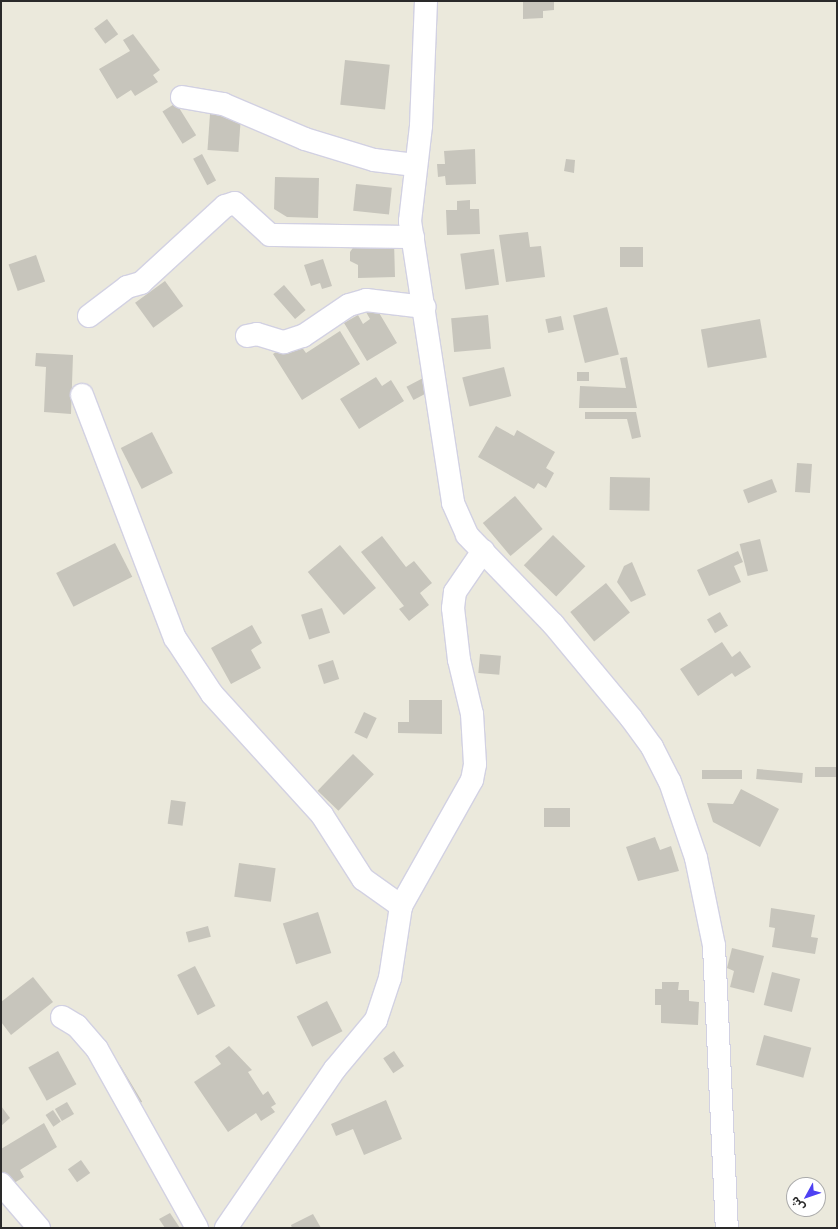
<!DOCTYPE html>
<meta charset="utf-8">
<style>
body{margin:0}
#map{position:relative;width:838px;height:1229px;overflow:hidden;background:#ebe9dc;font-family:Montserrat,"Noto Sans Arabic",sans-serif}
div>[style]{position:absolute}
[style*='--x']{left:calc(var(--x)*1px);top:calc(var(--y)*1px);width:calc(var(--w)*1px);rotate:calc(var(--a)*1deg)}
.building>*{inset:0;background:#c7c5bc;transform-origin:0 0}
.roads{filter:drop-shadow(1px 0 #d2d1e2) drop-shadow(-1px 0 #d2d1e2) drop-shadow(0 1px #d2d1e2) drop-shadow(0 -1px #d2d1e2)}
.minor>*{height:22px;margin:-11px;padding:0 11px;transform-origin:11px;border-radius:11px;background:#fff}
span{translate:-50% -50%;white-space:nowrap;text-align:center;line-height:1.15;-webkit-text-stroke:3.5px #fff;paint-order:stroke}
.frame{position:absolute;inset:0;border:2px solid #2a2a2a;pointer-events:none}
.north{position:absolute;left:786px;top:1177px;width:40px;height:40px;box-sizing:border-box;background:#fff;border:1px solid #aaa;border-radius:50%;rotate:230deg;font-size:11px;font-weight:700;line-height:16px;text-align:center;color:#2a2a2a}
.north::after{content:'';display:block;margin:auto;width:14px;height:18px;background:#4e41f3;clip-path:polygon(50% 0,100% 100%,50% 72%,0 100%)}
</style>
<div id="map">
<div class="building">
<i style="clip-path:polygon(523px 1px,554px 1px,554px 10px,543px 11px,543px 18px,523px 19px)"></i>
<i style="left:107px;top:19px;width:19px;height:16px;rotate:54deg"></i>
<i style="clip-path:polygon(133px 34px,160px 70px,153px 75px,158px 82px,135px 96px,131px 90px,117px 99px,99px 69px,130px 51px,123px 40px)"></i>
<i style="left:345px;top:60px;width:45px;height:45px;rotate:6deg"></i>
<i style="left:176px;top:103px;width:38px;height:16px;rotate:58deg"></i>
<i style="left:210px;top:114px;width:31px;height:36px;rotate:4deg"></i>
<i style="clip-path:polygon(475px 149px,476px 184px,446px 185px,445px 176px,438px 177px,437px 164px,445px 164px,444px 151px)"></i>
<i style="left:202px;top:154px;width:30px;height:10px;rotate:62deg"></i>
<i style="clip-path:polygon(566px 159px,575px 160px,574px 173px,564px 171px)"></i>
<i style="clip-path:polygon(275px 177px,319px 178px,318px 218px,287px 217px,274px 209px)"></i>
<i style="left:356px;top:184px;width:36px;height:27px;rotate:6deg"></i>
<i style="clip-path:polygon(470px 200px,470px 209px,479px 209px,480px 234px,447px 235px,446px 210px,457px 210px,457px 201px)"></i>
<i style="clip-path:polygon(528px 232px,530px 247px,541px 246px,545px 277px,506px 282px,499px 235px)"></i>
<i style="clip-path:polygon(394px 241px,395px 277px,358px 278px,358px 265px,350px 261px,350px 252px,357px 242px)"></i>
<i style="left:620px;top:247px;width:23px;height:20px"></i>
<i style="left:494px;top:249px;width:36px;height:34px;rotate:82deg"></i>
<i style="left:36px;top:255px;width:28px;height:29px;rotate:71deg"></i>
<i style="clip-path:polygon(323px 259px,332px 286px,322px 289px,320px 283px,311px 286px,304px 265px)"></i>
<i style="left:165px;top:281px;width:31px;height:37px;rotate:54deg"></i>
<i style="left:284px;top:285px;width:33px;height:14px;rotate:49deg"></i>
<i style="clip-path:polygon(375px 306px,397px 343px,367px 361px,344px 323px,358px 315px,363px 324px,370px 319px,366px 312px)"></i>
<i style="left:607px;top:307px;width:49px;height:35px;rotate:76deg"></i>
<i style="left:488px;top:315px;width:34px;height:37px;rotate:85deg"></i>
<i style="left:561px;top:316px;width:14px;height:16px;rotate:78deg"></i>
<i style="left:760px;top:319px;width:39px;height:60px;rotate:80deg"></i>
<i style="clip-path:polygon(340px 331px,360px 364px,302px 400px,273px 354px,286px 346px,290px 353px,301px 346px,306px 353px)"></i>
<i style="clip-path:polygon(36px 353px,73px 355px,71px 414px,44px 412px,46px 367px,35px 366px)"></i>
<i style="clip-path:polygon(627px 357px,637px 408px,579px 408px,580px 386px,626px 388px,620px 358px)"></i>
<i style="left:504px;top:367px;width:30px;height:43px;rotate:76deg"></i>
<i style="left:577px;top:372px;width:12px;height:9px"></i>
<i style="clip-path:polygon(376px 377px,382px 386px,391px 380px,404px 401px,359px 429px,340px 399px)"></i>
<i style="left:425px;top:377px;width:15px;height:21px;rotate:62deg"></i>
<i style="clip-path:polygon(585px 412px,636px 412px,641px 437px,632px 439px,627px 419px,585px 419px)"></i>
<i style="clip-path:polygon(496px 426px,514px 436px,517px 430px,555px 452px,546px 468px,554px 473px,546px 488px,538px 483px,534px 489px,478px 457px)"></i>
<i style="left:152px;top:432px;width:46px;height:35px;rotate:63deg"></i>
<i style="left:797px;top:463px;width:15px;height:29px;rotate:4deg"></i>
<i style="left:610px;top:477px;width:40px;height:33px;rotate:1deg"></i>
<i style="left:772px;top:479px;width:14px;height:31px;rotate:69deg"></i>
<i style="left:515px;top:496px;width:43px;height:42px;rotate:50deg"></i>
<i style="left:553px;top:535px;width:45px;height:42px;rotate:44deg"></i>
<i style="clip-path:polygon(382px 536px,406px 567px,414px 561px,432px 583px,420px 593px,429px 605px,409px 621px,399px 609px,404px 606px,361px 552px)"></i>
<i style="left:760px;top:539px;width:33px;height:21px;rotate:76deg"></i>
<i style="left:115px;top:543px;width:38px;height:66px;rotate:63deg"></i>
<i style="left:340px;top:545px;width:56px;height:42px;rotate:50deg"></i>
<i style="clip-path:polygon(738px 551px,743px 562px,734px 566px,741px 582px,709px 596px,697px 570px)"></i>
<i style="clip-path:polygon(632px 562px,646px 595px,631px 602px,617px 582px,624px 566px)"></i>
<i style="left:606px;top:583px;width:38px;height:46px;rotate:51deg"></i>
<i style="left:322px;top:608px;width:26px;height:22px;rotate:72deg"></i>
<i style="left:720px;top:612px;width:16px;height:15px;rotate:60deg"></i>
<i style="clip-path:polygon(252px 625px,262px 643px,251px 650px,261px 668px,231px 684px,211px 648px)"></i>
<i style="clip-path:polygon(722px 642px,732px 657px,740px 651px,751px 667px,735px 677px,732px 673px,698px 696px,680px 669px)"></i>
<i style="left:480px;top:654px;width:21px;height:19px;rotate:5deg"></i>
<i style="left:333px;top:660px;width:20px;height:16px;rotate:72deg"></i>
<i style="clip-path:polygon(409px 700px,442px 700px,442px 734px,398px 733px,398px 722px,409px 722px)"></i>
<i style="left:364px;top:712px;width:14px;height:23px;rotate:25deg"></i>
<i style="left:353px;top:754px;width:29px;height:51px;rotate:44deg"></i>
<i style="left:837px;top:767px;width:10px;height:22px;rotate:90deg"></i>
<i style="left:757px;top:769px;width:46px;height:10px;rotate:5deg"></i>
<i style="left:742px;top:770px;width:9px;height:40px;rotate:90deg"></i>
<i style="clip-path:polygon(741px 789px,779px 809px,760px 847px,713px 822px,707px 803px,733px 804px)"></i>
<i style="left:171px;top:800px;width:15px;height:24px;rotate:8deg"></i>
<i style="left:544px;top:808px;width:26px;height:19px"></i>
<i style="clip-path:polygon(655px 837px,660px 850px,671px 846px,679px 871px,638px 881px,626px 847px)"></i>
<i style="left:239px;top:863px;width:37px;height:34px;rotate:8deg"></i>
<i style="clip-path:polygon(771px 908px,815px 915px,811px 937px,818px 938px,815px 954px,772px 947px,775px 928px,769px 927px)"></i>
<i style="left:318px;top:912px;width:43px;height:37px;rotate:72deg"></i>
<i style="left:208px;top:926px;width:11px;height:23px;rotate:75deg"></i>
<i style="clip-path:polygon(732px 948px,764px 956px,754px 993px,730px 987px,734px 971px,727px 968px)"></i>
<i style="left:195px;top:966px;width:45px;height:20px;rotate:63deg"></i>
<i style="left:772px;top:972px;width:29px;height:34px;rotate:14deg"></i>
<i style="clip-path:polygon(33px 977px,53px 1002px,11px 1035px,1px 1022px,1px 1002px)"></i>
<i style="clip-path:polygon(662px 982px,679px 982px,678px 990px,689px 990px,689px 1001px,699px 1002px,698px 1025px,661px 1023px,661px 1005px,655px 1005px,655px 989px,662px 989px)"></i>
<i style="left:327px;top:1001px;width:34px;height:34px;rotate:63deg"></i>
<i style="left:764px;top:1035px;width:49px;height:31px;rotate:15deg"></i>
<i style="clip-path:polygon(229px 1046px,252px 1070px,248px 1072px,263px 1095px,268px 1091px,276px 1104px,271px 1107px,275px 1112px,261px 1121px,256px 1113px,228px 1132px,194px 1082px,221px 1064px,215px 1056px)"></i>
<i style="left:58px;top:1051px;width:38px;height:34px;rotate:61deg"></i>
<i style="left:394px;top:1051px;width:18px;height:13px;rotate:56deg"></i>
<i style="left:120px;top:1065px;width:43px;height:12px;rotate:59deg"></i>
<i style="clip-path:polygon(386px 1100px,402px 1139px,364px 1155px,353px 1129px,336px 1136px,331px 1124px)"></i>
<i style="left:67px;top:1102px;width:14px;height:14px;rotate:60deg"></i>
<i style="clip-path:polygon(1px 1106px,10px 1118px,1px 1126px)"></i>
<i style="left:53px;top:1110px;width:14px;height:9px;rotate:56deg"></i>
<i style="clip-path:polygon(44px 1123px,57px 1147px,20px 1170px,24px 1177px,14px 1183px,10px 1176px,5px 1178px,1px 1172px,1px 1149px)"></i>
<i style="left:81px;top:1160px;width:16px;height:16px;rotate:55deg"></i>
<i style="clip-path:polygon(170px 1213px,180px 1228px,165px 1228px,159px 1219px)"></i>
<i style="clip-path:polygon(313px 1214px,321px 1228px,292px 1228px,291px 1225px)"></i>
</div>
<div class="roads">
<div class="minor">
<i style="--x:426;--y:1;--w:125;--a:92.3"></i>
<i style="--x:421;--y:126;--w:96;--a:96.6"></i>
<i style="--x:410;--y:221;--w:285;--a:81.3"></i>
<i style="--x:453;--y:503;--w:35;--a:66"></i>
<i style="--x:467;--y:535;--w:124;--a:46"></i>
<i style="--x:553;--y:624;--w:122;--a:50.3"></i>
<i style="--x:631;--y:718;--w:36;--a:54"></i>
<i style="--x:652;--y:747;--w:39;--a:63"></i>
<i style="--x:670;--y:782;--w:80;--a:71.1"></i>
<i style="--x:696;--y:858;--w:90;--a:78.4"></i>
<i style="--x:714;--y:946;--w:282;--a:87.4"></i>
<i style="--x:182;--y:97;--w:42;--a:9.7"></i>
<i style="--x:223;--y:104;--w:89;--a:23.1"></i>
<i style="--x:305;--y:139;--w:72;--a:16.9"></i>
<i style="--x:374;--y:160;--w:41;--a:7"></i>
<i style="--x:89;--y:316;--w:48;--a:-37.3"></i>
<i style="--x:127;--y:287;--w:15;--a:-16"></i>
<i style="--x:141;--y:283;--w:114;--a:-42.5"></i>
<i style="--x:225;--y:206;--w:10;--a:-17"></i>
<i style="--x:235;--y:203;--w:47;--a:42.4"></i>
<i style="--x:270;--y:235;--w:143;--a:0.8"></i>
<i style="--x:247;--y:336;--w:10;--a:-11"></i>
<i style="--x:257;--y:334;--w:28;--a:17"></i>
<i style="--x:284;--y:342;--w:20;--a:-18"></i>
<i style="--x:303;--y:336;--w:55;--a:-34"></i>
<i style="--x:349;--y:305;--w:18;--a:-16"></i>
<i style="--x:366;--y:300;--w:59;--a:6.8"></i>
<i style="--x:82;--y:395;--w:260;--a:69.1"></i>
<i style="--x:175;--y:638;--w:67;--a:56.5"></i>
<i style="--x:212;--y:694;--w:164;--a:47.7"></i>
<i style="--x:322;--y:815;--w:76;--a:57.4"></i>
<i style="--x:363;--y:879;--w:47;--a:35.4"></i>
<i style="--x:62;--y:1017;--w:17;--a:31"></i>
<i style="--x:77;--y:1026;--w:30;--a:49"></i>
<i style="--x:97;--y:1049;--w:205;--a:60.8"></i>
<i style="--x:1;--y:1184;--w:58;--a:49.2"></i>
<i style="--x:226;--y:1228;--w:193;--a:-55.6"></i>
<i style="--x:335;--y:1069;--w:64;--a:-50.1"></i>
<i style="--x:376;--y:1020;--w:44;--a:-71.6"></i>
<i style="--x:390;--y:978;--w:73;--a:-81.3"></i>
<i style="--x:401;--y:906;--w:145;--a:-60.6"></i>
<i style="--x:472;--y:780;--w:16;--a:-79"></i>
<i style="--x:475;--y:764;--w:50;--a:-93.4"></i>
<i style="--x:472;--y:714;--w:56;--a:-103.5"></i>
<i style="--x:459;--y:660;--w:52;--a:-96.6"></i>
<i style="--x:453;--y:608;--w:16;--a:-83"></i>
<i style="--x:455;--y:592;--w:50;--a:-55.7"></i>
</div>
</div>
<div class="frame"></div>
<div class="north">ش</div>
</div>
